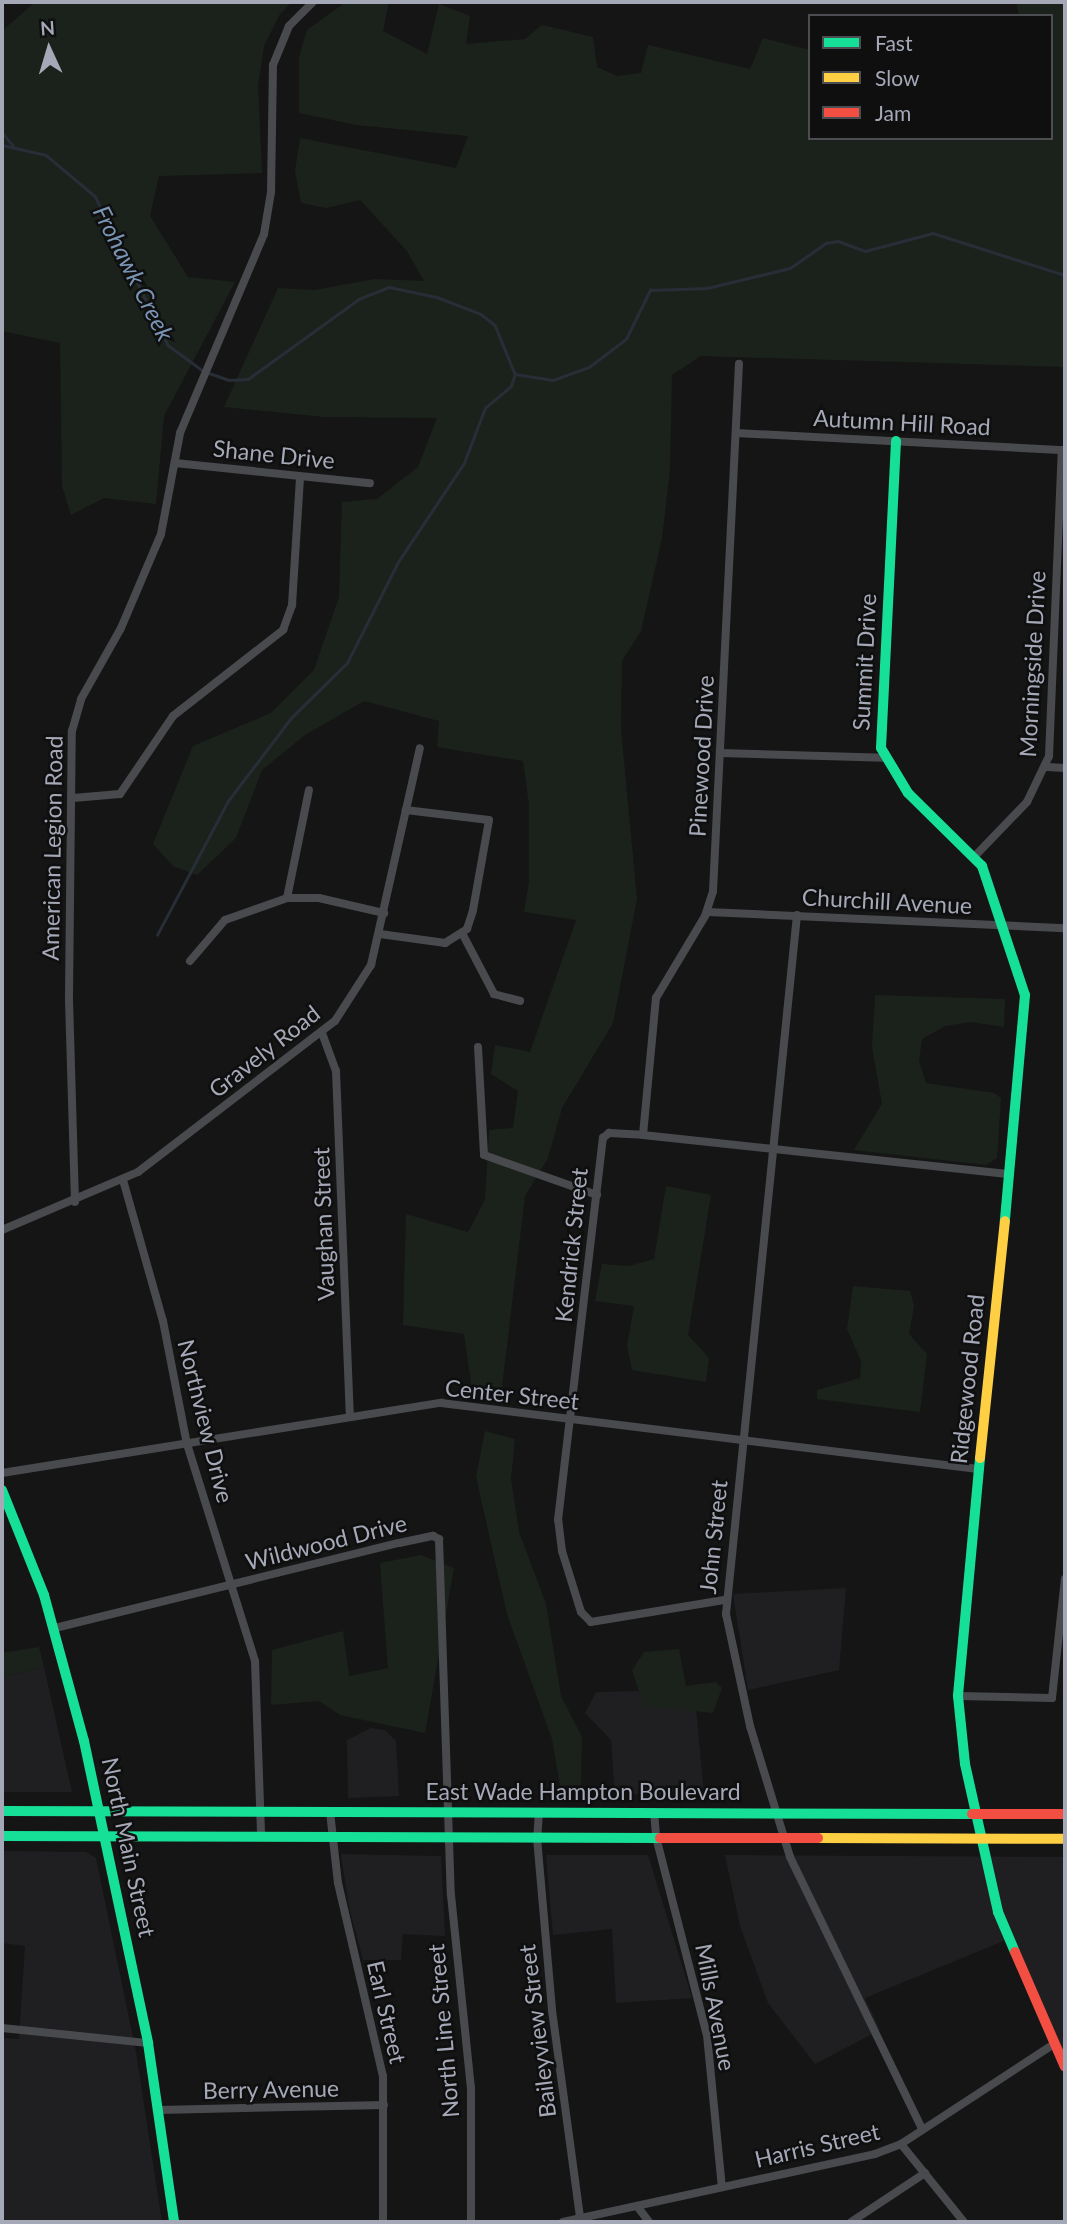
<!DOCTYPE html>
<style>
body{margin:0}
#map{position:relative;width:1067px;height:2224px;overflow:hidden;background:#151515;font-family:Lato,sans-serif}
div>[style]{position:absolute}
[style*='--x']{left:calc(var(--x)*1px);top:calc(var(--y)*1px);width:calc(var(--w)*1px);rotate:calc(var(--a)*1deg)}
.built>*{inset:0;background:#1f1f21}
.green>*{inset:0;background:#1b221c}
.stream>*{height:2.5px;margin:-1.25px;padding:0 1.25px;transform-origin:1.25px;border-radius:1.25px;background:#272e37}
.street>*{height:8px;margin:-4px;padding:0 4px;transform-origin:4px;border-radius:4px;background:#484a4e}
.fast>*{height:10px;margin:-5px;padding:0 5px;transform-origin:5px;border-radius:5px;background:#16e098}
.slow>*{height:10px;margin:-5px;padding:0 5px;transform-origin:5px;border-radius:5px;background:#ffcf43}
.jam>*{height:10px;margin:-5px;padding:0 5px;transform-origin:5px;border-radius:5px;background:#f24e42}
span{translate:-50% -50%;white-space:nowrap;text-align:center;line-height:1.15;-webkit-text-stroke:5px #0f0f10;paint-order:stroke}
.street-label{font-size:23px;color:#a5a9b7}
.water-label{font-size:24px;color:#7a94b4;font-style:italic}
.frame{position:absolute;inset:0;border:4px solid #a5a9b7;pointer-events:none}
.legend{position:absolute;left:808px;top:14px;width:245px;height:126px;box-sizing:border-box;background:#0f0f10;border:2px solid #4b4d53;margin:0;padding:9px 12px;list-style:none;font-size:21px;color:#a5a9b7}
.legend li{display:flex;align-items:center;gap:14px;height:35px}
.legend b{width:35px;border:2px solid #4b4d53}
.north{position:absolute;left:14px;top:14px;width:70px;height:70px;-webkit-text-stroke:5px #0f0f10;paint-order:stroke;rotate:356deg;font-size:19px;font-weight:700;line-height:28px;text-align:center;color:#a5a9b7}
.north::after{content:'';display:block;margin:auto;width:24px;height:32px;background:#a5a9b7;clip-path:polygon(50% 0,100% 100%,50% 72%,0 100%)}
</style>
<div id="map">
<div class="built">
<i style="clip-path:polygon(846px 1588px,839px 1670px,748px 1690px,733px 1594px)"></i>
<i style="clip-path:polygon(44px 1667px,72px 1792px,2px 1792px,2px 1677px)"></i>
<i style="clip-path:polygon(639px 1691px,645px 1706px,696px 1708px,704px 1795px,615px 1794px,611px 1740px,585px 1713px,596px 1692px)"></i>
<i style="clip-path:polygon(371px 1728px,385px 1730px,396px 1741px,399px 1796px,348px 1798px,347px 1740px)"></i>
<i style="clip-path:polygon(2px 1851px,86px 1852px,96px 1858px,136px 2052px,162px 2222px,2px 2222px,2px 2038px,19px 2039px,25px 1946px,2px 1943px)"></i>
<i style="clip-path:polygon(341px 1854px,441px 1856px,445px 1936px,403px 1934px,401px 1960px,363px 1960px,349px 1907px)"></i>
<i style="clip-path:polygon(546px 1855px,648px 1855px,692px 1998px,616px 2003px,612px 1929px,553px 1935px)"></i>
<i style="clip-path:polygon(725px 1855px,1065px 1857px,1065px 2070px,1006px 1940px,865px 1998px,880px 2030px,815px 2064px,768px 2003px,740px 1926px)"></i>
</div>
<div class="green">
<i style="clip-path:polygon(35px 2px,292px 2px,280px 14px,264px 46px,258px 86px,262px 173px,159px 176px,150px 216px,188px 277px,235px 282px,164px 416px,156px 504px,104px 498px,71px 515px,62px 486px,60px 343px,2px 331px,2px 31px)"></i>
<i style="clip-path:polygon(346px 2px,389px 2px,383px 31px,427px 54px,439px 4px,470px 16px,466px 44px,525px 39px,542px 25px,593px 37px,597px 67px,617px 76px,641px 73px,648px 45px,750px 69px,763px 38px,810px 50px,810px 138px,1051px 138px,1051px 16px,1019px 16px,1016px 2px,1065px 2px,1065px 367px,701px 356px,672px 375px,670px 470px,662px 538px,641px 631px,622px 661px,621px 729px,637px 899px,613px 1023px,562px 1108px,548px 1158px,525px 1196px,501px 1395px,472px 1390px,464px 1334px,403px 1325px,406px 1214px,468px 1232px,485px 1200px,489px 1130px,513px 1128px,518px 1091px,491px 1074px,495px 1045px,530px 1052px,576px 920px,524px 912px,529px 882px,529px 804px,523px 761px,437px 747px,439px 721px,364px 701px,305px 735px,262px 770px,236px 838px,197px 875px,173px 866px,153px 844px,193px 746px,271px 713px,314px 670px,339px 597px,342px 502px,377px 499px,418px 467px,437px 418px,325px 417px,224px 407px,278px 288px,315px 290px,374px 279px,424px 281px,407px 251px,360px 200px,326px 208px,301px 203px,295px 171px,300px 138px,456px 168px,468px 136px,356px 125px,299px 113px,299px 57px,307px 30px)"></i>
<i style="clip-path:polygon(875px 995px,1005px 999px,1004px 1027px,971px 1022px,945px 1026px,922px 1039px,919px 1061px,926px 1083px,994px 1093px,1001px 1098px,997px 1158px,986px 1165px,854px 1150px,882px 1104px,872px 1047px)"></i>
<i style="clip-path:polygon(666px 1186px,711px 1195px,688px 1335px,709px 1358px,706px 1382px,632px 1370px,627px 1346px,634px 1306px,595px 1301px,602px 1264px,629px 1266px,654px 1259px)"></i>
<i style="clip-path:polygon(853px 1286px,910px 1291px,914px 1306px,909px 1334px,927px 1354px,920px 1412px,817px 1399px,817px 1390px,860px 1378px,861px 1361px,847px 1329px)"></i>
<i style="clip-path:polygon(485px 1431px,515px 1439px,511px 1479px,519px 1532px,546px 1604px,561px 1696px,582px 1737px,581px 1785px,560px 1786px,552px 1739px,507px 1614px,476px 1477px)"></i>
<i style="clip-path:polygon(421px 1555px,454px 1568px,425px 1733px,340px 1715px,319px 1701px,271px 1705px,272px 1650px,343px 1631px,349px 1676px,388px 1668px,380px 1563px)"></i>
<i style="clip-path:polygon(39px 1647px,44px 1667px,2px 1677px,2px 1653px)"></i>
<i style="clip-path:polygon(679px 1649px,686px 1686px,716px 1682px,722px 1688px,713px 1713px,644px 1706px,632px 1670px,644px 1652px)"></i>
</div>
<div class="stream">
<i style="--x:2;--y:132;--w:19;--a:51"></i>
<i style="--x:2;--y:145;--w:45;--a:12.8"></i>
<i style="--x:46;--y:155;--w:64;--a:39.9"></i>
<i style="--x:95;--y:196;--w:166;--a:63.9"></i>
<i style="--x:168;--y:345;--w:42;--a:36.3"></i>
<i style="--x:209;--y:373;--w:21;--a:19"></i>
<i style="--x:229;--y:380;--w:19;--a:-3"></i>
<i style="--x:248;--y:379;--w:137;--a:-35.8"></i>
<i style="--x:359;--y:299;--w:32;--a:-22"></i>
<i style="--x:389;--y:287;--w:49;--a:11.8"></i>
<i style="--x:437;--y:297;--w:47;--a:21.1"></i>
<i style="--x:481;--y:314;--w:18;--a:38"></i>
<i style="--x:495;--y:325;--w:53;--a:67.8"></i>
<i style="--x:515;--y:374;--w:38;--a:9"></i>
<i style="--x:553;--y:380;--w:38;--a:-20"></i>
<i style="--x:589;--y:367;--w:46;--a:-37.1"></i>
<i style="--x:626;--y:339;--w:55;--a:-63.9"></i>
<i style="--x:650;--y:290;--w:57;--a:-2"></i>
<i style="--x:707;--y:288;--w:85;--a:-13.5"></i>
<i style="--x:790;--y:268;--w:44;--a:-34.8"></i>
<i style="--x:826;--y:243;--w:12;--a:-9"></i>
<i style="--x:838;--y:241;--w:29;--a:20"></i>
<i style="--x:865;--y:251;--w:70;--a:-14.8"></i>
<i style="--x:933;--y:233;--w:139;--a:17.7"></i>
<i style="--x:157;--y:935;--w:152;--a:-62.1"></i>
<i style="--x:228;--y:801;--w:104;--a:-52.8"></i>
<i style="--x:291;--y:718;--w:78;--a:-44.5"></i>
<i style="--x:347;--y:663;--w:113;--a:-63.2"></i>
<i style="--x:398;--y:562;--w:119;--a:-56.3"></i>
<i style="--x:464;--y:463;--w:59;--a:-69.1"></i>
<i style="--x:485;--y:408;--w:34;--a:-40"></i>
<i style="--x:511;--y:386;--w:13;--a:-72"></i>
</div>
<div class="street">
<i style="--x:736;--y:433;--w:329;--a:3"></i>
<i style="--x:175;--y:463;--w:196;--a:5.9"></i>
<i style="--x:720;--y:753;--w:164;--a:1.7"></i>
<i style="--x:1047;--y:767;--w:18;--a:3"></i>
<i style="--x:73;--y:798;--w:47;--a:-4.9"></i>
<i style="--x:120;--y:794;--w:94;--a:-55.8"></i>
<i style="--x:173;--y:716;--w:140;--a:-38"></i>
<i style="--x:283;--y:630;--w:27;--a:-70"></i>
<i style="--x:292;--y:605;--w:128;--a:-86.4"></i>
<i style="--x:975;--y:856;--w:75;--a:-46.1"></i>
<i style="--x:1027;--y:802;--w:51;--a:-64.4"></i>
<i style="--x:1049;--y:756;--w:306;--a:-87.6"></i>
<i style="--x:287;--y:898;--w:110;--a:-78.5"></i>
<i style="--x:708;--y:912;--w:357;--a:2.6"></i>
<i style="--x:797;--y:915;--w:703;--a:95.8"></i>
<i style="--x:726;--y:1614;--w:115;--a:77.9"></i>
<i style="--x:750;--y:1726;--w:137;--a:73"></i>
<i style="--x:790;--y:1857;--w:300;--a:64.1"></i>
<i style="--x:462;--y:933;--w:69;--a:62.3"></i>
<i style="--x:494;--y:994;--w:27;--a:15"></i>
<i style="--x:380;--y:934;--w:66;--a:7.9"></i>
<i style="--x:445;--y:943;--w:26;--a:-32"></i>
<i style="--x:467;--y:929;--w:20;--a:-72"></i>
<i style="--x:473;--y:910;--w:91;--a:-79.9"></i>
<i style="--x:489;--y:820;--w:84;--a:-173.1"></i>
<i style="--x:190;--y:961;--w:54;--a:-49.5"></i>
<i style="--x:225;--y:920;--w:66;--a:-19.5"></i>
<i style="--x:287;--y:898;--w:32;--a:0"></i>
<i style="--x:319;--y:898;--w:67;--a:13"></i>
<i style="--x:322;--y:1033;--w:40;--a:69.8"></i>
<i style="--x:336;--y:1071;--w:346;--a:87.7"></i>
<i style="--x:478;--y:1047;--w:108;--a:86.8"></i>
<i style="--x:484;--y:1155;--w:120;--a:19.5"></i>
<i style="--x:643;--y:1135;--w:138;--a:-84.6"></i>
<i style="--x:656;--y:998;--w:96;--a:-59.1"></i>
<i style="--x:705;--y:916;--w:26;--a:-72"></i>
<i style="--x:713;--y:891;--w:528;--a:-87.18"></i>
<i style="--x:123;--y:1180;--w:147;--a:74.2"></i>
<i style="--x:163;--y:1321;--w:125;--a:79"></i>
<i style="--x:187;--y:1444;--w:227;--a:72.6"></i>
<i style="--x:255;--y:1661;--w:176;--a:88"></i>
<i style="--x:75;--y:1202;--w:205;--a:-91.7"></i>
<i style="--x:69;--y:997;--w:266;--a:-89.4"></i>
<i style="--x:72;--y:731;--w:33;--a:-74"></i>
<i style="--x:81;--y:699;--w:81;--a:-60.6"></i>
<i style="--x:121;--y:628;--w:102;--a:-66.9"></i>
<i style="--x:161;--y:534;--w:103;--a:-79.3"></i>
<i style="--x:180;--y:433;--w:216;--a:-67.1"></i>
<i style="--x:264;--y:234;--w:43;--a:-80.5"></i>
<i style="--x:271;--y:192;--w:127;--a:-89.1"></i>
<i style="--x:273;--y:65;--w:42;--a:-67.7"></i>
<i style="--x:289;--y:26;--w:34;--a:-45"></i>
<i style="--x:2;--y:1230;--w:148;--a:-23.1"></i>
<i style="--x:138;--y:1172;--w:248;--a:-37.5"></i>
<i style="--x:335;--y:1021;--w:67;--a:-57.3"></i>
<i style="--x:371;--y:965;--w:222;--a:-77.3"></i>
<i style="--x:2;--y:1473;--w:445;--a:-9.1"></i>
<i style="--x:441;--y:1403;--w:541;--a:7.01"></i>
<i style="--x:724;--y:1600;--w:135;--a:170.6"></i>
<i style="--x:591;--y:1622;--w:14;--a:-135"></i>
<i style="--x:581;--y:1612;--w:64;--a:-107.3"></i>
<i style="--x:562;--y:1551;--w:31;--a:-97"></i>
<i style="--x:558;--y:1520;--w:385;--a:-83.3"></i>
<i style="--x:603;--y:1138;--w:8;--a:-40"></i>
<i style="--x:609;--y:1133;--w:34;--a:3"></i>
<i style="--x:643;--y:1135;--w:369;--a:6.1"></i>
<i style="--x:55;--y:1628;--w:354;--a:-13.9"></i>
<i style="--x:399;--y:1543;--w:35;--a:-12"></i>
<i style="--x:433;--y:1536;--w:7;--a:27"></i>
<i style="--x:439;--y:1539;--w:356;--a:88.1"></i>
<i style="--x:451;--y:1895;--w:194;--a:84.1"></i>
<i style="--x:471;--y:2088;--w:134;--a:90"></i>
<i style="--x:958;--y:1696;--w:94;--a:1.2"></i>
<i style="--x:1052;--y:1698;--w:120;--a:-83.8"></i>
<i style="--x:330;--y:1812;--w:71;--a:83.6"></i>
<i style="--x:338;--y:1883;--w:198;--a:76.9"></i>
<i style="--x:383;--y:2076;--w:146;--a:90"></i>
<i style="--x:539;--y:1812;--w:26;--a:94"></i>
<i style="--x:537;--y:1838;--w:173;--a:85"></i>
<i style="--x:552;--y:2010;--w:210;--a:82.3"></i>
<i style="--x:654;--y:1812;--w:25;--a:85"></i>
<i style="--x:656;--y:1837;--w:204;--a:75.6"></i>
<i style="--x:707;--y:2035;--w:153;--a:84.4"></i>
<i style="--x:2;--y:2028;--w:147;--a:5.9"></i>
<i style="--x:159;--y:2110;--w:225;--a:-1.3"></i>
<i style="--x:901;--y:2144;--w:100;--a:51.1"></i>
<i style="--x:637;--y:2206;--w:20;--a:53"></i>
<i style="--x:563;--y:2222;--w:319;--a:-12.3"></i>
<i style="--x:875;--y:2154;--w:28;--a:-21"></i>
<i style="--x:901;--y:2144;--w:183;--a:-33.2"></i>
<i style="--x:851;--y:2222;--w:89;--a:-33.5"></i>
</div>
<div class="fast">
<i style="--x:896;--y:441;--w:307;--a:92.8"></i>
<i style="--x:881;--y:748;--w:52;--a:59"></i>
<i style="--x:908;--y:793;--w:104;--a:44.6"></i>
<i style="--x:982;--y:866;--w:136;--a:71.6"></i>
<i style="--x:1025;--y:995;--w:227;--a:95.1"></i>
<i style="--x:980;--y:1458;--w:239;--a:95.3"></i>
<i style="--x:958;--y:1696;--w:68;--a:84.1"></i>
<i style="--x:965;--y:1764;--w:152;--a:77.4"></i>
<i style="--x:998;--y:1912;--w:43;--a:67"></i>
<i style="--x:2;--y:1490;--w:113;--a:68.2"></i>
<i style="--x:44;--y:1595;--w:151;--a:74.7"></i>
<i style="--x:84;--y:1741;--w:309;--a:78"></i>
<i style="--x:148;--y:2043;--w:181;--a:81.7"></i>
<i style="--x:2;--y:1811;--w:970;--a:0.18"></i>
<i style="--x:2;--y:1836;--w:658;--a:0.17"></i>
</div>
<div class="slow">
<i style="--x:980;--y:1458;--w:238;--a:-84"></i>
<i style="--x:818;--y:1838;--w:247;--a:0.2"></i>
</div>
<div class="jam">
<i style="--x:972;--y:1814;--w:93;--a:0"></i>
<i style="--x:660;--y:1838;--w:158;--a:0"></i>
<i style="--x:1015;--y:1952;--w:125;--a:66.5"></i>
</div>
<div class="street-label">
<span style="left:902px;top:422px;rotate:3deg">Autumn Hill Road</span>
<span style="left:274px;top:454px;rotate:6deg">Shane Drive</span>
<span style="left:864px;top:662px;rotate:-87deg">Summit Drive</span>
<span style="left:1032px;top:664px;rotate:-87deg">Morningside Drive</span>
<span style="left:701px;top:756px;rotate:-87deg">Pinewood Drive</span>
<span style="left:52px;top:848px;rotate:-89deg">American Legion Road</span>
<span style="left:887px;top:901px;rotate:3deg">Churchill Avenue</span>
<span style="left:264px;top:1051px;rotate:-38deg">Gravely Road</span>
<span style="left:323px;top:1224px;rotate:-92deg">Vaughan Street</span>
<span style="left:571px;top:1245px;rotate:-84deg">Kendrick Street</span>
<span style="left:967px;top:1379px;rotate:-84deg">Ridgewood Road</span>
<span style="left:512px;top:1394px;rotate:6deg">Center Street</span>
<span style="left:206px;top:1421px;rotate:76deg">Northview Drive</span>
<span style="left:713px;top:1537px;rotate:-84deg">John Street</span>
<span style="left:326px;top:1542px;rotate:-14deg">Wildwood Drive</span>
<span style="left:583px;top:1791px">East Wade Hampton Boulevard</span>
<span style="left:129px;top:1847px;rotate:78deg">North Main Street</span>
<span style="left:716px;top:2007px;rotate:79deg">Mills Avenue</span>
<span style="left:387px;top:2012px;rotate:77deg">Earl Street</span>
<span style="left:443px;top:2031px;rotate:-95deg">North Line Street</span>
<span style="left:537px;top:2031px;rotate:-97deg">Baileyview Street</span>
<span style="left:271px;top:2089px;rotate:-1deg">Berry Avenue</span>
<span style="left:817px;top:2145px;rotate:-13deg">Harris Street</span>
</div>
<div class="water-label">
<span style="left:134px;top:273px;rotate:63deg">Frohawk Creek</span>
</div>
<div class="frame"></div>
<ul class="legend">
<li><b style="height:9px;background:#16e098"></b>Fast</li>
<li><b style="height:9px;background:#ffcf43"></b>Slow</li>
<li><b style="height:9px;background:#f24e42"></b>Jam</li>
</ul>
<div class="north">N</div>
</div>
